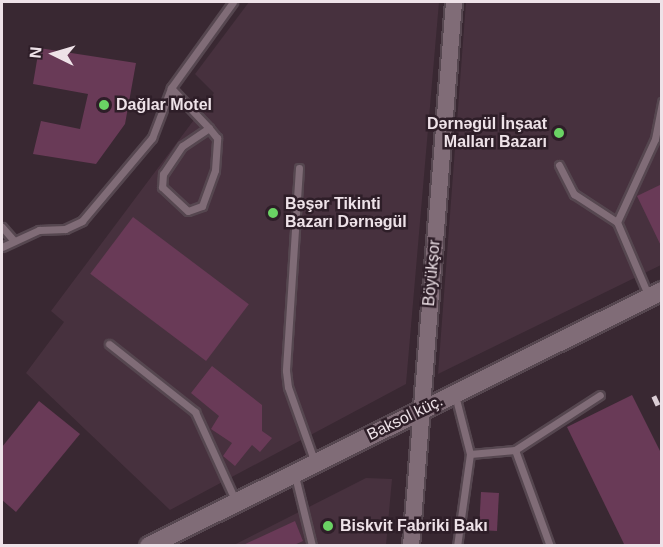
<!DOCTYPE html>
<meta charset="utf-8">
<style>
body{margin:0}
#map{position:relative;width:663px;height:547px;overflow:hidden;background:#392832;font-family:Arial,sans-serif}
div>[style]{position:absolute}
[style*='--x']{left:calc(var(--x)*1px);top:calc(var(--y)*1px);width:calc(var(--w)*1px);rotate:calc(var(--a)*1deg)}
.built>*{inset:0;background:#47313e}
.building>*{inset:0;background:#693a57;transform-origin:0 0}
.roads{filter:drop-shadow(2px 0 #564750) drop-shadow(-2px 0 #564750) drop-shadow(0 2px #564750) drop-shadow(0 -2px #564750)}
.service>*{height:7px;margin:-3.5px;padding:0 3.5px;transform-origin:3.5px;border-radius:3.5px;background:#806c77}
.tertiary>*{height:16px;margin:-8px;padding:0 8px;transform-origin:8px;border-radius:8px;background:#806c77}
.secondary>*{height:18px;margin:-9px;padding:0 9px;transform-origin:9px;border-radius:9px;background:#806c77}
.rail>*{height:4.5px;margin-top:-2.25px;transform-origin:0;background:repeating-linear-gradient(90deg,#dbced5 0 10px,transparent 0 20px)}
.dots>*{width:16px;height:16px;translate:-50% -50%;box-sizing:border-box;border:3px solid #2e1e28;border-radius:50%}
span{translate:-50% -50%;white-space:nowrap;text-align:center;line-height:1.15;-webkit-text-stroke:5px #2e1e28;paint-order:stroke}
.poi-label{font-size:16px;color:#eee2e8;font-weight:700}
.left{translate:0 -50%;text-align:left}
.right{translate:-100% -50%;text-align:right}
.street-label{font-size:16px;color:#eee2e8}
.frame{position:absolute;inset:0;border:3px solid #eee2e8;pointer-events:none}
.north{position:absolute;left:24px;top:24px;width:60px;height:60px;-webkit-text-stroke:4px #2e1e28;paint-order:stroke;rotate:275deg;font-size:16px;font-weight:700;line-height:24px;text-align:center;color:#eee2e8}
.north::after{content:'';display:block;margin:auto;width:21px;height:27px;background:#eee2e8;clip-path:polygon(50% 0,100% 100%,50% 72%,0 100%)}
</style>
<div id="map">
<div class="built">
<i style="clip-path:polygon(249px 2px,439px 2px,406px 384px,170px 510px,26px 373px,64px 322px,51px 311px,214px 93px,195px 74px)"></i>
<i style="clip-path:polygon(466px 2px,661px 2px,661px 265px,438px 374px)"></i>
<i style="clip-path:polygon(366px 478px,392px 479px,386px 545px,232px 546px)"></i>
</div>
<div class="building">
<i style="clip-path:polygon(39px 48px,136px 63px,125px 124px,96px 164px,33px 154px,41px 121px,80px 129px,88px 94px,33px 84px)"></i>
<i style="clip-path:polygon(662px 184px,662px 248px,637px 196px)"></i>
<i style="left:133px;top:217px;width:145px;height:71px;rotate:37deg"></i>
<i style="clip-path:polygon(212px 366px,262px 405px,262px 431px,272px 438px,260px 452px,252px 445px,235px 466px,223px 456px,232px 443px,211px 429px,219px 416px,191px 393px)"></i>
<i style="clip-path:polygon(632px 395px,662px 455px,662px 546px,625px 546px,567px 427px)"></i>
<i style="clip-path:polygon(39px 401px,80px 434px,16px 512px,2px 500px,2px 447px)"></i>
<i style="left:481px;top:492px;width:18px;height:38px;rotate:3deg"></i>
<i style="clip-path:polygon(295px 521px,303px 541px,292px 546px,241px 546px)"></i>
</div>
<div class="roads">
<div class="service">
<i style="--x:171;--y:88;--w:55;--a:46.5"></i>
<i style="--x:209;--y:128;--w:32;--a:146"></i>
<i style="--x:182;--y:146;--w:34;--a:124"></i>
<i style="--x:163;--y:174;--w:13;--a:94"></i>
<i style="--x:162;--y:187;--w:35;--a:43"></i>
<i style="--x:188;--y:211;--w:15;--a:-20"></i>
<i style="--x:202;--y:206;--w:38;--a:-70"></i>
<i style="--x:215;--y:170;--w:32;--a:-86"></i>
<i style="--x:217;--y:138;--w:13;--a:-129"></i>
<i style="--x:559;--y:165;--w:33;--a:63"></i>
<i style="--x:574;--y:194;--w:51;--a:33.1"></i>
<i style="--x:617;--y:222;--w:91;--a:-65.4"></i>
<i style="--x:655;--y:139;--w:38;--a:-79"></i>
<i style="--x:299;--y:168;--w:203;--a:93.7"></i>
<i style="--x:286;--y:371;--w:16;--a:83"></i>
<i style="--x:288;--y:387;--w:81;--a:70.4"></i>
<i style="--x:617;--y:222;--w:82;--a:66.9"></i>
<i style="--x:2;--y:227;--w:18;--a:49"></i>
<i style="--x:2;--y:247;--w:41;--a:-24.7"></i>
<i style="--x:39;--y:230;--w:26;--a:-2"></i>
<i style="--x:65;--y:229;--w:19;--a:-25"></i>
<i style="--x:82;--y:221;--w:109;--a:-49.9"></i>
<i style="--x:152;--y:138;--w:53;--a:-69.2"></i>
<i style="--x:171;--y:88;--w:106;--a:-54.2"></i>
<i style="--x:109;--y:344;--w:110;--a:38.3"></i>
<i style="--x:195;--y:412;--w:99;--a:65.5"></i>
<i style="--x:455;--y:395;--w:61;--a:75.7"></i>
<i style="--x:470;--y:454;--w:93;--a:98"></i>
<i style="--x:515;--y:450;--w:102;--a:70"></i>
<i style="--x:470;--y:454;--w:45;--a:-5.1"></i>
<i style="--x:515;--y:450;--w:101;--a:-32.9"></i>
<i style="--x:295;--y:476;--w:72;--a:76.3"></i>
</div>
<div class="tertiary">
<i style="--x:411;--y:546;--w:546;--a:-85.48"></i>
</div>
<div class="secondary">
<i style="--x:149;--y:546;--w:573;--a:-26.43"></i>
</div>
</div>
<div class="rail">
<i style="--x:654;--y:396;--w:19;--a:65"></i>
</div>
<div class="dots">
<i style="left:104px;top:105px;background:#6ad364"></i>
<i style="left:559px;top:133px;background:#6ad364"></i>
<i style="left:273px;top:213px;background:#6ad364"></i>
<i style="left:328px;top:526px;background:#6ad364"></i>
</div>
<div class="poi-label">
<span class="left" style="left:116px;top:105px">Dağlar Motel</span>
<span class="right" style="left:547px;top:133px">Dərnəgül İnşaat<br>Malları Bazarı</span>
<span class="left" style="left:285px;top:213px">Bəşər Tikinti<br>Bazarı Dərnəgül</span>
<span class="left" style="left:340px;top:526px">Biskvit Fabriki Bakı</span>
</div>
<div class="street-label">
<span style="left:432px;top:273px;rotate:-85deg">Böyükşor</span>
<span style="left:405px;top:418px;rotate:-26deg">Baksol küç.</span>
</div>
<div class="frame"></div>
<div class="north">N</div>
</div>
